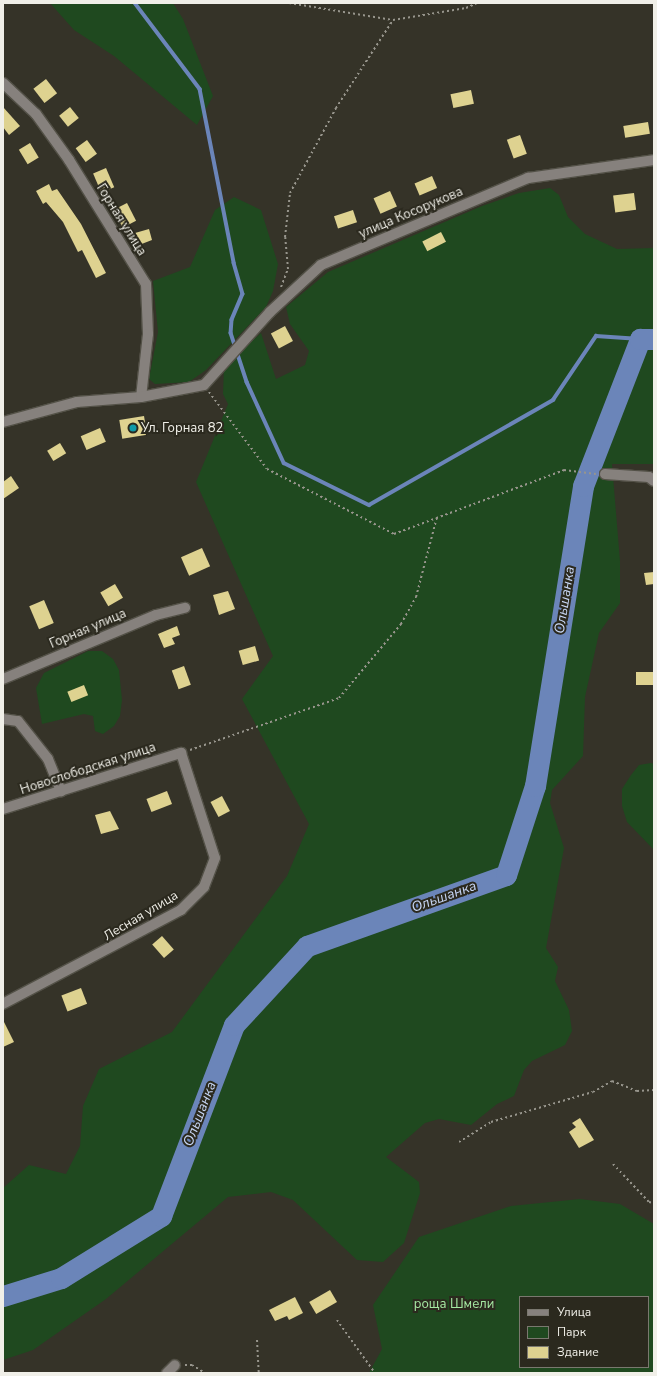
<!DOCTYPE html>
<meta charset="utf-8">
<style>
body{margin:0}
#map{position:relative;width:657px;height:1376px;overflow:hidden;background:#353328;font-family:"Nunito Sans",sans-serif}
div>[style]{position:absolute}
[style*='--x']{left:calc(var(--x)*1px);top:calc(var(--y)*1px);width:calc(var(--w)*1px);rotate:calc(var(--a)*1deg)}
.green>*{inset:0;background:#1f491f}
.stream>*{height:3.5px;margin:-1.75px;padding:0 1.75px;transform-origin:1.75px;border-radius:1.75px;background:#6b85b9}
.river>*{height:21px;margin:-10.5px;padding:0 10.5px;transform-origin:10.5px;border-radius:10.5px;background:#6b85b9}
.building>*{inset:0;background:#ded290;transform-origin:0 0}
.path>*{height:2px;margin-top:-1px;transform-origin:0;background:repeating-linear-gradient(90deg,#97958c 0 2px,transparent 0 5px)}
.roads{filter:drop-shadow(1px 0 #535147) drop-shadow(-1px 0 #535147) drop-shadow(0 1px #535147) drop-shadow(0 -1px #535147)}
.minor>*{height:10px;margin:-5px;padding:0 5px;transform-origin:5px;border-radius:5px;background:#86817d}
.dots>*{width:11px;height:11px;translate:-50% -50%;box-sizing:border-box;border:2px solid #2b291e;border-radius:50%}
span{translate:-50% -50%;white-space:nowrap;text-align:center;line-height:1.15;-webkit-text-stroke:4px #2b291e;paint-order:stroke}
.street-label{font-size:13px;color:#f0efe8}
.poi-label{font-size:13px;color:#f0efe8}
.left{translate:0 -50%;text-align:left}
.park-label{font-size:13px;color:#a5e8a2}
.water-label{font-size:14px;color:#c8d7f6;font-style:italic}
.frame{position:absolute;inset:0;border:4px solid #f0efe8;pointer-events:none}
.legend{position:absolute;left:519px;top:1296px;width:130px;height:72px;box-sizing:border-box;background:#2b291e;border:1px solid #7a786f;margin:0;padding:5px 7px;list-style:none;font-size:12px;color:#f0efe8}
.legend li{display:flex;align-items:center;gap:8px;height:20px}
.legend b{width:20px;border:1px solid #7a786f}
</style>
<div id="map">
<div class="green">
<i style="clip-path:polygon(50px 3px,173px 3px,183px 19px,213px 96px,197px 125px,114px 56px,74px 30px)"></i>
<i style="clip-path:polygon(550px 188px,559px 195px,568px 217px,585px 234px,617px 249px,654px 248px,654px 464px,612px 464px,620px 561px,620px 603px,599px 633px,585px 697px,583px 756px,552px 790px,550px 803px,564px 848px,546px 948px,558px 967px,555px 981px,569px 1010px,572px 1031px,565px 1045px,532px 1061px,524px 1070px,514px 1096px,497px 1104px,471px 1125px,439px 1119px,425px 1123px,386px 1157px,419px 1182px,420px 1193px,404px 1243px,383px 1262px,357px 1260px,293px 1200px,271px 1192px,228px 1197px,106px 1299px,33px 1350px,3px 1360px,3px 1188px,29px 1165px,66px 1174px,80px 1146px,83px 1106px,99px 1069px,172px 1032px,287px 876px,309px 824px,242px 699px,273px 656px,196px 482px,228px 404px,223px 394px,224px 367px,261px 333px,276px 379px,305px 365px,309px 351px,290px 324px,286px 307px,328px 272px,482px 206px,519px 193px)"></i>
<i style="clip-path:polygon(234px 197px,261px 210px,278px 264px,273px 291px,266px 307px,206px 370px,189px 382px,155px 384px,149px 379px,158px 332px,153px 281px,190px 267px,215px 210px)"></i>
<i style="clip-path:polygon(88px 651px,102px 651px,113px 659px,119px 670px,122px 700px,120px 716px,114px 726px,103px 734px,95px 731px,93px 716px,84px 714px,42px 724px,36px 688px,44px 673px)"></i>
<i style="clip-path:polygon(651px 763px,654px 764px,654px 850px,627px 822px,622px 806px,622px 789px,631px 775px,639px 765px)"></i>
<i style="clip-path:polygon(evenodd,580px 1199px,620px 1204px,654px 1224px,654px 1373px,369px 1373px,382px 1349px,373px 1305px,419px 1237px,511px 1206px,580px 1199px,520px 1297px,648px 1297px,648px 1367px,520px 1367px,520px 1297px)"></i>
</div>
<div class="stream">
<i style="--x:135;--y:3;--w:108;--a:52.9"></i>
<i style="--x:200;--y:89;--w:177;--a:78.9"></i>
<i style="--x:234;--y:263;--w:32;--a:74"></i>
<i style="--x:243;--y:294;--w:28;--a:113"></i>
<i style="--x:232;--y:320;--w:13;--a:94"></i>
<i style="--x:231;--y:333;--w:52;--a:71.9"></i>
<i style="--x:247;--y:382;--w:89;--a:65.4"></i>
<i style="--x:284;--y:463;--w:95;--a:26.3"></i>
<i style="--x:369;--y:505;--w:212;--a:-29.7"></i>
<i style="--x:553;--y:400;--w:77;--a:-56.1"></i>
<i style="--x:596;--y:336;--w:44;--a:3.9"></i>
</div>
<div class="river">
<i style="--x:3;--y:1296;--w:61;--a:-17.2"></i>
<i style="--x:61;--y:1278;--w:118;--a:-31.8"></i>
<i style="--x:161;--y:1216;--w:204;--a:-69.1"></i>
<i style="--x:234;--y:1025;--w:108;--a:-47.3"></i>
<i style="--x:307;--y:946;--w:211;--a:-19.6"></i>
<i style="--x:506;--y:875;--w:94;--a:-72"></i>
<i style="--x:535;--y:786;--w:304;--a:-80.9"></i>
<i style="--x:583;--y:486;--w:158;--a:-68.8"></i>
<i style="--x:640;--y:339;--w:14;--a:0"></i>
</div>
<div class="building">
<i style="left:46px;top:79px;width:18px;height:16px;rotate:52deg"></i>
<i style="left:471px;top:90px;width:14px;height:21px;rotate:78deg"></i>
<i style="clip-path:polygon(3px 107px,20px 126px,9px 135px,3px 127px)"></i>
<i style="left:70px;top:107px;width:14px;height:14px;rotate:51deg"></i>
<i style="left:648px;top:122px;width:12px;height:25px;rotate:81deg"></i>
<i style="left:520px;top:135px;width:20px;height:14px;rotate:70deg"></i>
<i style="left:87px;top:140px;width:17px;height:14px;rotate:54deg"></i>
<i style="left:30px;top:143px;width:17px;height:13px;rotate:59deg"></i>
<i style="left:106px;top:168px;width:21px;height:14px;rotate:67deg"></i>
<i style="left:432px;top:176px;width:13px;height:19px;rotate:67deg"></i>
<i style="clip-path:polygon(49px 184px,52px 191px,57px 189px,81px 224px,106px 273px,96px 278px,82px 250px,78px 252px,63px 222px,46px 202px,43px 204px,36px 191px)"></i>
<i style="left:390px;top:191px;width:17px;height:18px;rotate:66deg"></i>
<i style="left:634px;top:193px;width:17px;height:21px;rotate:83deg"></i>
<i style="left:127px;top:203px;width:20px;height:15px;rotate:63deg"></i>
<i style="left:353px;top:210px;width:13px;height:20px;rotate:72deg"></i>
<i style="clip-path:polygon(149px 229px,152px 240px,139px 245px,135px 233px)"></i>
<i style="left:441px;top:232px;width:11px;height:21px;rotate:63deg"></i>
<i style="left:285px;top:326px;width:17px;height:16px;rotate:62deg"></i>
<i style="left:144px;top:416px;width:19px;height:25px;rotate:81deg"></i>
<i style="left:100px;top:428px;width:15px;height:21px;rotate:67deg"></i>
<i style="left:60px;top:443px;width:12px;height:15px;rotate:59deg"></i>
<i style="clip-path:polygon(11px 476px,19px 488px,3px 499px,3px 482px)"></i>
<i style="left:202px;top:548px;width:20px;height:23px;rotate:66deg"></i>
<i style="clip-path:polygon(654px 572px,654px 584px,646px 585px,644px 573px)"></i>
<i style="left:115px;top:584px;width:16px;height:17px;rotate:60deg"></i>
<i style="clip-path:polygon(228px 591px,235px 609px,219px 615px,213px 595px)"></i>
<i style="left:44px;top:600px;width:25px;height:16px;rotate:67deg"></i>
<i style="clip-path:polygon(177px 626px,180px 635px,172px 638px,175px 644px,164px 648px,158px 634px)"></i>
<i style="left:255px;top:646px;width:15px;height:17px;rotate:74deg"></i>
<i style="left:184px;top:666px;width:20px;height:13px;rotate:70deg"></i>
<i style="left:654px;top:672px;width:13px;height:18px;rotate:90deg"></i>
<i style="left:84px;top:685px;width:11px;height:18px;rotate:68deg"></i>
<i style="left:167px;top:791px;width:14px;height:22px;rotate:69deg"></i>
<i style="left:222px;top:796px;width:17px;height:13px;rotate:62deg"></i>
<i style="clip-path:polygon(110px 811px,119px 829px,101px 834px,95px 815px)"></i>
<i style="left:162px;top:936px;width:18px;height:13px;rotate:49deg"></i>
<i style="left:81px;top:988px;width:17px;height:21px;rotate:69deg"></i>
<i style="clip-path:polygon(3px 1020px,14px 1042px,3px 1047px)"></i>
<i style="clip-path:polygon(580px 1118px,594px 1140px,579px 1148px,569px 1132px,576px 1127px,572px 1123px)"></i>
<i style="left:330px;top:1290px;width:14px;height:24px;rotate:60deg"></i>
<i style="clip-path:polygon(295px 1297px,303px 1313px,289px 1320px,287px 1316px,275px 1321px,269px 1310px)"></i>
</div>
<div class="path">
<i style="--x:289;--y:3;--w:105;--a:9.3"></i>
<i style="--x:393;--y:20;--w:74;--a:-9.3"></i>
<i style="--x:466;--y:8;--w:12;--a:-24"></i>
<i style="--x:281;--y:287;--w:19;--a:-69"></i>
<i style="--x:288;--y:269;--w:32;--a:-95"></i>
<i style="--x:285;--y:237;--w:44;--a:-83.5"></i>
<i style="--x:290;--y:193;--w:97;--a:-61.6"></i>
<i style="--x:336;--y:108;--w:105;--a:-57.1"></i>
<i style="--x:209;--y:392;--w:96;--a:53"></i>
<i style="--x:267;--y:469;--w:143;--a:27.1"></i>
<i style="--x:394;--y:534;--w:182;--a:-20.6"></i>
<i style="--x:564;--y:470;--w:32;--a:7"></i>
<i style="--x:190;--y:750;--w:158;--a:-19.2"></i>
<i style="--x:339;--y:698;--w:97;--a:-50"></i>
<i style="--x:401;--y:624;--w:31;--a:-61"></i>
<i style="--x:416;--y:597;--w:83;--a:-75.3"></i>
<i style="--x:459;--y:1142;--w:38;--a:-32"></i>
<i style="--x:491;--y:1122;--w:106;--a:-16.4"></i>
<i style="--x:593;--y:1092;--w:22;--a:-30"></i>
<i style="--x:612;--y:1081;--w:27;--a:22"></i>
<i style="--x:637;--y:1091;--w:17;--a:-3"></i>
<i style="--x:613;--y:1164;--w:52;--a:46.5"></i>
<i style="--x:649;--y:1202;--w:5;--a:11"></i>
<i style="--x:337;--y:1320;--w:65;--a:54.4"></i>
<i style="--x:257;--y:1340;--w:33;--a:87"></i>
<i style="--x:185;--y:1365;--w:7;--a:0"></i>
<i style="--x:192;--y:1365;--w:15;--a:32"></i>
</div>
<div class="roads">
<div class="minor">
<i style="--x:3;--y:83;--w:45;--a:43.2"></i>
<i style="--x:36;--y:114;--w:57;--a:54.3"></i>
<i style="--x:69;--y:160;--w:146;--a:58.2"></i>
<i style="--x:146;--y:284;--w:50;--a:87.7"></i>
<i style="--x:148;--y:334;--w:63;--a:96.3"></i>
<i style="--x:3;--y:422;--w:77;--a:-15.1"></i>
<i style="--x:77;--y:402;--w:64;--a:-4.5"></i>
<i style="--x:141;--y:397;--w:64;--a:-10.8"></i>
<i style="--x:204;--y:385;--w:98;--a:-47.9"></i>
<i style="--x:270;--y:312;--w:69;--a:-42.7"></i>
<i style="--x:321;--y:265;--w:225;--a:-22.8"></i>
<i style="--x:528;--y:178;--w:127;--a:-8.1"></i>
<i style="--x:605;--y:474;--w:44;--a:3.9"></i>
<i style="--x:649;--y:477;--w:6;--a:39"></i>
<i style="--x:3;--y:679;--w:166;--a:-22.7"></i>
<i style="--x:156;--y:615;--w:30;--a:-14"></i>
<i style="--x:3;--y:719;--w:15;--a:8"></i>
<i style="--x:18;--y:721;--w:48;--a:51.7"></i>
<i style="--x:48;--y:759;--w:35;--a:68"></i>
<i style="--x:3;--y:809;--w:187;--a:-17.5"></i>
<i style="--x:181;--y:753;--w:110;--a:72.1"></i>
<i style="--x:215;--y:858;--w:31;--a:111"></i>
<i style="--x:204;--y:887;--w:33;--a:135"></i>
<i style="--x:181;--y:910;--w:201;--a:152.2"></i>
<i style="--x:167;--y:1373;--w:11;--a:-45"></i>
</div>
</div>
<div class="dots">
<i style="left:133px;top:428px;background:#0f9aa8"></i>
</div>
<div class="street-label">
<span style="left:411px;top:213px;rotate:-23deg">улица Косорукова</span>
<span style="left:121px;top:220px;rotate:58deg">Горная улица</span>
<span style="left:88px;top:629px;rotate:-23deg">Горная улица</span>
<span style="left:88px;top:769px;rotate:-18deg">Новослободская улица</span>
<span style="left:141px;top:916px;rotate:-31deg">Лесная улица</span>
</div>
<div class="poi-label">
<span class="left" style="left:141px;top:428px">Ул. Горная 82</span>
</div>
<div class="park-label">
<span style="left:454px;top:1304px">роща Шмели</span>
</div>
<div class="water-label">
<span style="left:565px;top:600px;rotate:-81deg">Ольшанка</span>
<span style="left:444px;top:897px;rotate:-20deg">Ольшанка</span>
<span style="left:200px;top:1114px;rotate:-69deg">Ольшанка</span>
</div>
<div class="frame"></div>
<ul class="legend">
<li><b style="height:5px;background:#86817d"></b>Улица</li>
<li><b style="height:11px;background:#1f491f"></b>Парк</li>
<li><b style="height:11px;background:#ded290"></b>Здание</li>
</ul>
</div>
